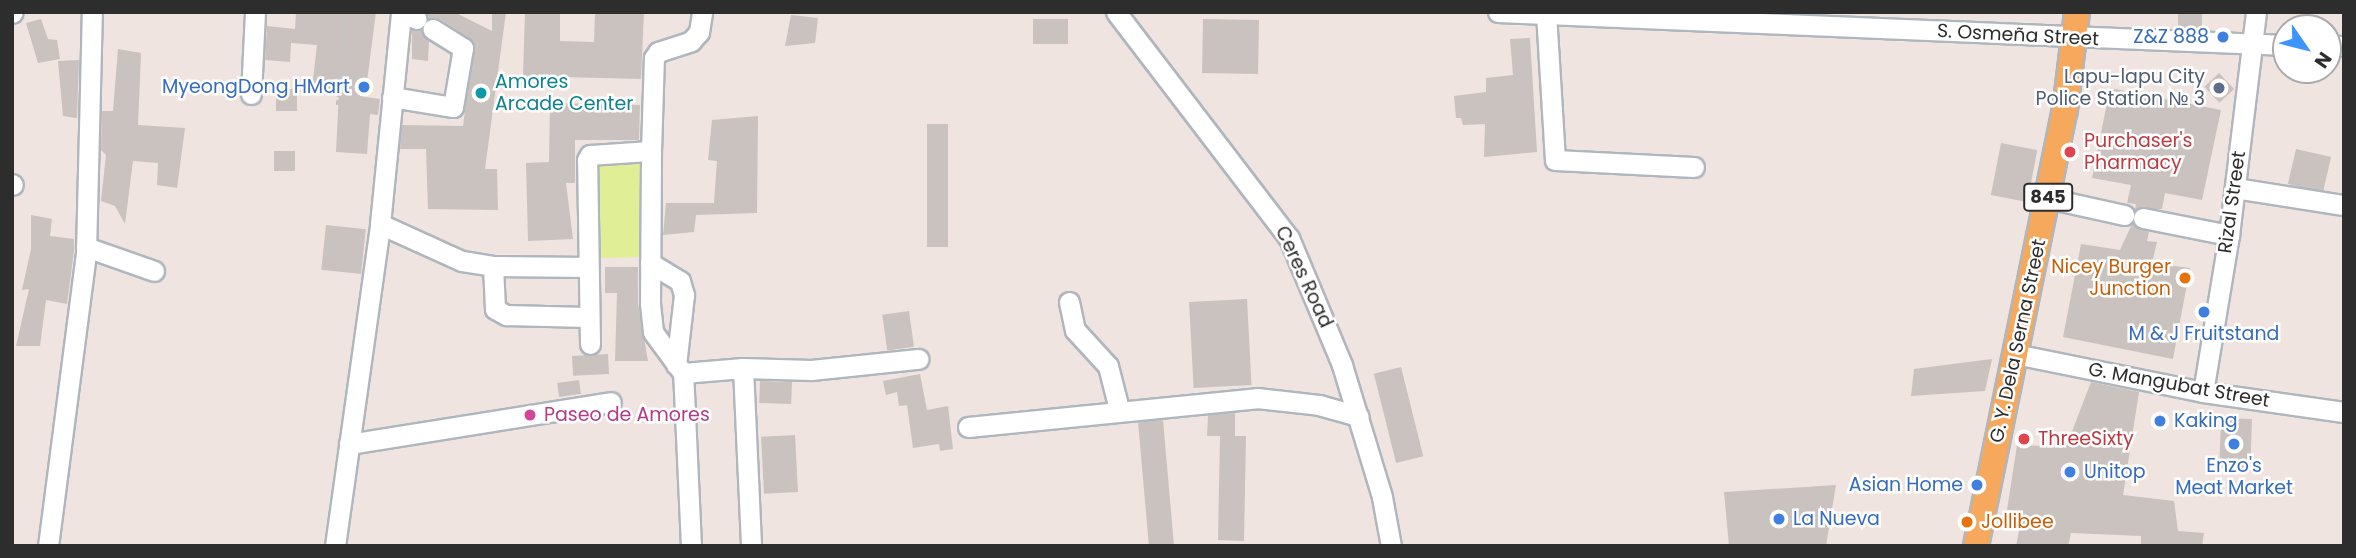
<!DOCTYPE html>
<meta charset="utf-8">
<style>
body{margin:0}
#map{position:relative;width:2356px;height:558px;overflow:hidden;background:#efe4df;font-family:Poppins,sans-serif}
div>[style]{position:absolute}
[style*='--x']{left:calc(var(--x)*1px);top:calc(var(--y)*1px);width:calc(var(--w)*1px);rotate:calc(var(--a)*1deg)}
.pitch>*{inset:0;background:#e0ee96;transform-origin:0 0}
.building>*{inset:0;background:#cac2be;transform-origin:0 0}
.path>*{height:2.5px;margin-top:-1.25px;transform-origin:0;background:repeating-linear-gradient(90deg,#c4c4c4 0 5px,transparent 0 8.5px)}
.roads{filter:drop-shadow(2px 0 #afb6bd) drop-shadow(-2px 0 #afb6bd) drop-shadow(0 2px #afb6bd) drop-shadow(0 -2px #afb6bd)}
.minor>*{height:19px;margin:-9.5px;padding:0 9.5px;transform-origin:9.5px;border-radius:9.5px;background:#fff}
.major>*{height:24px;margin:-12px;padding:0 12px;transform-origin:12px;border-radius:12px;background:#f6a95d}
.dots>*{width:19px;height:19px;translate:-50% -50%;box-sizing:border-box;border:4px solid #fff;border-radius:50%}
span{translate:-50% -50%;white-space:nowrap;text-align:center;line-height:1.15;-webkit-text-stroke:5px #fff;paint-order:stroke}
.shield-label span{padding:2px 5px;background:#fff;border:2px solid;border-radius:5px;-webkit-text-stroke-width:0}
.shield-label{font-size:18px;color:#2d2d2d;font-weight:700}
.street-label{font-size:19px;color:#2d2d2d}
.shop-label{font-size:19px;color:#366cbe}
.right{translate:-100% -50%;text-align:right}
.left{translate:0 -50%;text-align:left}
.service-label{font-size:19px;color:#4e5e75}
.culture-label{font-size:19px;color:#0d838f}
.health-label{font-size:19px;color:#be3a42}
.food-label{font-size:19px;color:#c56008}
.hotel-label{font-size:19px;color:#b23c85}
.frame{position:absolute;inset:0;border:14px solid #2d2d2d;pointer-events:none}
.north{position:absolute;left:2272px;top:14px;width:70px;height:70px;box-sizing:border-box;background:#fff;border:2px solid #ababab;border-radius:50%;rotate:125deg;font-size:19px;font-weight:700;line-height:28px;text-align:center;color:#2d2d2d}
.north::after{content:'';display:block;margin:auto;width:24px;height:32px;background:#3c94ff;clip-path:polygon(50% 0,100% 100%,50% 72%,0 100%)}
</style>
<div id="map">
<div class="pitch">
<i style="left:645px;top:164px;width:93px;height:51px;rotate:89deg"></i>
</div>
<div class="building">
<i style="clip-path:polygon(296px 12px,376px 12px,365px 97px,380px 99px,378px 115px,370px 114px,367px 154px,336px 152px,339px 91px,312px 88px,317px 45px,291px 43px,290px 62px,265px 60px,267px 26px,295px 29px)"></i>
<i style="clip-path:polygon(427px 12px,454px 12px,492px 31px,492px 12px,506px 12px,485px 169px,497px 169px,498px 210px,428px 209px,426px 149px,400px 149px,402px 125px,463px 126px,474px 41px,440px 19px,429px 18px)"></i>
<i style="clip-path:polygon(525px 12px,560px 12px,560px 41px,594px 42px,595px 12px,644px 12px,641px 79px,523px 76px)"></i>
<i style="left:2178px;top:12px;width:24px;height:16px"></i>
<i style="clip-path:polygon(791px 15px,818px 18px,815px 43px,785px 46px)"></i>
<i style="clip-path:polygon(41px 19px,48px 39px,57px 40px,60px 59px,38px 63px,26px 23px)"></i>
<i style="left:1033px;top:19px;width:35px;height:25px"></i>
<i style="left:1203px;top:19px;width:56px;height:54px;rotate:1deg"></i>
<i style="clip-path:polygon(412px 30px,421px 30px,429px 41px,428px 61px,412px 59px)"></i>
<i style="clip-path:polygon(1530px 38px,1537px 152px,1484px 157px,1485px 124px,1463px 125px,1461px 118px,1456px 118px,1454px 96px,1486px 92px,1486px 78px,1513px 75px,1510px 39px)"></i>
<i style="clip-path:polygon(118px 49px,141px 53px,138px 125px,185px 128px,177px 188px,157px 185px,158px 163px,133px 161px,125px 224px,115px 206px,101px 201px,106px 155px,101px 150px,102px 111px,113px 111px)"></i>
<i style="clip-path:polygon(79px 60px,77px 118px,75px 118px,63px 116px,58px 61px)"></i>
<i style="left:2219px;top:73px;width:22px;height:20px;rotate:47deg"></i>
<i style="clip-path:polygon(2110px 88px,2221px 110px,2202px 200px,2165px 193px,2162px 209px,2135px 209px,2136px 204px,2127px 203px,2131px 185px,2092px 178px)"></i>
<i style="left:276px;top:89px;width:21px;height:22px"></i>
<i style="clip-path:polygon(550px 103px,640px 105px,639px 140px,575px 140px,575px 183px,566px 183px,573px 239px,528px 241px,526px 163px,549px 162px)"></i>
<i style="clip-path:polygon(758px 116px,757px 213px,696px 215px,694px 232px,663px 235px,666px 203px,714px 203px,717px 161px,708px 160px,712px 120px)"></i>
<i style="left:927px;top:124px;width:21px;height:123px"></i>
<i style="left:2001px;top:143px;width:37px;height:53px;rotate:11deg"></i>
<i style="left:2296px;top:149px;width:36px;height:36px;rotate:13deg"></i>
<i style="left:274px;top:151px;width:21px;height:20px"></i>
<i style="clip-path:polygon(31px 215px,52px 219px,50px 236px,74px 239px,74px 251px,67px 304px,46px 300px,40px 346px,16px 346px,29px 289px,22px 290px,31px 249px)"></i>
<i style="clip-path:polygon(2132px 224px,2149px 232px,2147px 241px,2157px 242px,2152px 263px,2190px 268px,2173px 359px,2063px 337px,2081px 244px,2120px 250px)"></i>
<i style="left:326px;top:225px;width:40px;height:45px;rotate:6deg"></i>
<i style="clip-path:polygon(605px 267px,638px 267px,638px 304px,648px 361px,615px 361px,617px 293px,605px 293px)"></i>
<i style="left:1247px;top:299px;width:86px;height:58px;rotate:87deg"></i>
<i style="left:909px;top:311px;width:36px;height:27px;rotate:82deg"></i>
<i style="left:608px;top:354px;width:20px;height:36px;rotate:87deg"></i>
<i style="clip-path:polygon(1992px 359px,1985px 391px,1911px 396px,1914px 369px)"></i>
<i style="left:1401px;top:367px;width:92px;height:28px;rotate:76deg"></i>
<i style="clip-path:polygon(920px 374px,927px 410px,948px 406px,953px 449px,940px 451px,939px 444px,913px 448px,907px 405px,899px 406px,897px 392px,886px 395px,883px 381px)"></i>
<i style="left:579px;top:380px;width:14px;height:22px;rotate:82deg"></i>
<i style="left:760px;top:381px;width:32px;height:22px;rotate:2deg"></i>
<i style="clip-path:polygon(2091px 382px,2139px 392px,2123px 495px,2174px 501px,2178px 531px,2204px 533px,2202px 546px,2141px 546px,2141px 536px,2071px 533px,2068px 546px,2016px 546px,2023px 511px,2007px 510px,2017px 445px,2066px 447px)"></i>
<i style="clip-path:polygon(1235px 413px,1235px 436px,1246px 436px,1244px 541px,1218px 540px,1220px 436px,1207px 436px,1208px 415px)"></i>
<i style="left:2221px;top:418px;width:31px;height:50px;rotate:2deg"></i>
<i style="left:1163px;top:420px;width:127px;height:25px;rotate:85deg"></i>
<i style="left:795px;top:435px;width:57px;height:34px;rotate:87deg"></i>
<i style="clip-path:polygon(1836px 485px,1826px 546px,1729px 546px,1724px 492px)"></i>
</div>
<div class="path">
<i style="--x:337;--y:105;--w:93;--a:-84.5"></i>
</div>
<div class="roads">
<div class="minor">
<i style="--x:1116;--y:12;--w:285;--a:52.6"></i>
<i style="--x:1289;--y:238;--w:138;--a:67.3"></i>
<i style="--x:1342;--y:365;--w:138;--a:73.1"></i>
<i style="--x:1382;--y:497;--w:50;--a:79.6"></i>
<i style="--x:1498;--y:12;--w:789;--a:2.4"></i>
<i style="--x:12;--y:13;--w:1;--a:-45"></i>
<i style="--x:1546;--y:13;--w:147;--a:86.5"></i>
<i style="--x:1555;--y:160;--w:139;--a:2.9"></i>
<i style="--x:2328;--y:45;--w:16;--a:4"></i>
<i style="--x:251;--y:94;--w:82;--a:-87.2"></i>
<i style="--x:392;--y:97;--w:62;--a:9.3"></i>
<i style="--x:453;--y:107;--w:60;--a:-80.4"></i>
<i style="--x:463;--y:48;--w:36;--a:-148"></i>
<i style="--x:12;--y:184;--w:1;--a:45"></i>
<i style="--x:2235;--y:188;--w:110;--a:8.9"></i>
<i style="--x:2047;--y:198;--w:79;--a:12.4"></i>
<i style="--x:2143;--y:218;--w:88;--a:11.2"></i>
<i style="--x:380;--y:224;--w:90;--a:24.3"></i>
<i style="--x:462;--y:261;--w:31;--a:9"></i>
<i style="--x:493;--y:266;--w:95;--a:0.6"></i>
<i style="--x:86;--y:247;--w:72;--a:19.4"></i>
<i style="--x:650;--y:263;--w:35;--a:31"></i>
<i style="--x:680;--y:281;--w:15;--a:74"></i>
<i style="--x:684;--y:295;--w:70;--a:96.5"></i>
<i style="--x:493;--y:266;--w:43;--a:87.3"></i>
<i style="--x:495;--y:309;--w:13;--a:29"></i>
<i style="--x:506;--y:315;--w:81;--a:1.4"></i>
<i style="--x:1069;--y:302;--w:29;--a:78"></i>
<i style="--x:1075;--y:330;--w:49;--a:47.5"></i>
<i style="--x:1108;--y:366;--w:44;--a:75.7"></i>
<i style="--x:590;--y:344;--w:184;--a:-90.9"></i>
<i style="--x:587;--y:160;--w:6;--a:-59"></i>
<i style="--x:590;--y:155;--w:61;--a:-3.8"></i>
<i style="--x:2015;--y:354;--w:192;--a:11.4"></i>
<i style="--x:2203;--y:392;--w:142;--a:8.1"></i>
<i style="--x:743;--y:368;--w:178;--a:87.4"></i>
<i style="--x:683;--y:373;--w:60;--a:-4.8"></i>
<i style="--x:743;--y:368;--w:68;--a:1.7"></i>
<i style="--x:811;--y:370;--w:108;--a:-5.9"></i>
<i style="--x:2203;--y:392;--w:159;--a:-80.6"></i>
<i style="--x:2229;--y:235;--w:225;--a:-83.1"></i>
<i style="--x:968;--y:427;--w:290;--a:-5.7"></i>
<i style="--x:1257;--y:398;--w:62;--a:6.4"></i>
<i style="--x:1319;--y:405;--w:41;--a:15.8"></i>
<i style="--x:349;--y:444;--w:265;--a:-9.1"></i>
<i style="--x:48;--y:546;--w:296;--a:-82.6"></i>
<i style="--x:86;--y:252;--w:240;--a:-88.6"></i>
<i style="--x:335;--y:546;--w:325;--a:-82"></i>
<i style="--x:380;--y:224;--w:213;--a:-84.3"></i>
<i style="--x:401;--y:12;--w:17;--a:24"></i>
<i style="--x:691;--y:546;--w:173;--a:-92.6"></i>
<i style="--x:683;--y:373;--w:51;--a:-126.2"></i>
<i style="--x:653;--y:332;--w:29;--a:-96"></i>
<i style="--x:650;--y:303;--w:152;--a:-89.6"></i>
<i style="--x:651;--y:151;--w:93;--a:-88.2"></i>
<i style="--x:654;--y:58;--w:7;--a:-56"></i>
<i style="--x:658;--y:52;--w:35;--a:-18"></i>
<i style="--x:691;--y:41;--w:12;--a:-48"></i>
<i style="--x:699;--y:32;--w:20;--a:-81"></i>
</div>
<div class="major">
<i style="--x:1976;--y:546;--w:445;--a:-78.5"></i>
<i style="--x:2065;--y:110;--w:99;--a:-83"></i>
</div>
</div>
<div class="dots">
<i style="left:2223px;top:37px;background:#3f7fe0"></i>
<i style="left:364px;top:87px;background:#3f7fe0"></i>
<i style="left:2219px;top:88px;background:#5c6f8a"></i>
<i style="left:481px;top:93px;background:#0f9aa8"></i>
<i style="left:2070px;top:152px;background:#e0444e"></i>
<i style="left:2185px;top:278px;background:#e8710a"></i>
<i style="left:2204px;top:312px;background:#3f7fe0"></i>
<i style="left:530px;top:415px;background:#d1479c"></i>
<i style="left:2160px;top:421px;background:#3f7fe0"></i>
<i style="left:2024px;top:439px;background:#e0444e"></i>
<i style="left:2234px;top:444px;background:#3f7fe0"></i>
<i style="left:2070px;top:472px;background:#3f7fe0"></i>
<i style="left:1977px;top:485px;background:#3f7fe0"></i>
<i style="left:1779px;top:519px;background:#3f7fe0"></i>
<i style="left:1967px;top:522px;background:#e8710a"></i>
</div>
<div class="shield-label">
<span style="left:2048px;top:197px">845</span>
</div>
<div class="street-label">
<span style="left:2018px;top:35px;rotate:3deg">S. Osmeña Street</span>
<span style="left:2232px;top:202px;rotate:-82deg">Rizal Street</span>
<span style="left:1304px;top:277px;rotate:65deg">Ceres Road</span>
<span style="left:2018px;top:341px;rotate:-78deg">G. Y. Dela Serna Street</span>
<span style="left:2179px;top:385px;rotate:10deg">G. Mangubat Street</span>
</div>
<div class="shop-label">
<span class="right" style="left:2209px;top:37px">Z&amp;Z 888</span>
<span class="right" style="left:350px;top:87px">MyeongDong HMart</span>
<span style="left:2204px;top:334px">M &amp; J Fruitstand</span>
<span class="left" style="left:2174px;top:421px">Kaking</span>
<span style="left:2234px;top:477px">Enzo's<br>Meat Market</span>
<span class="left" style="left:2084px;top:472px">Unitop</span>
<span class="right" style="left:1963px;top:485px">Asian Home</span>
<span class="left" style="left:1793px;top:519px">La Nueva</span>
</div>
<div class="service-label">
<span class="right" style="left:2205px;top:88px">Lapu-lapu City<br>Police Station № 3</span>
</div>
<div class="culture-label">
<span class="left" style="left:495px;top:93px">Amores<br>Arcade Center</span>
</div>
<div class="health-label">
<span class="left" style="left:2084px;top:152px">Purchaser's<br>Pharmacy</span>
<span class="left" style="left:2038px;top:439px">ThreeSixty</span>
</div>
<div class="food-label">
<span class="right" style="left:2171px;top:278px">Nicey Burger<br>Junction</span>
<span class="left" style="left:1981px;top:522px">Jollibee</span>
</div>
<div class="hotel-label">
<span class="left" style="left:544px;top:415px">Paseo de Amores</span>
</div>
<div class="frame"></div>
<div class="north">N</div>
</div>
